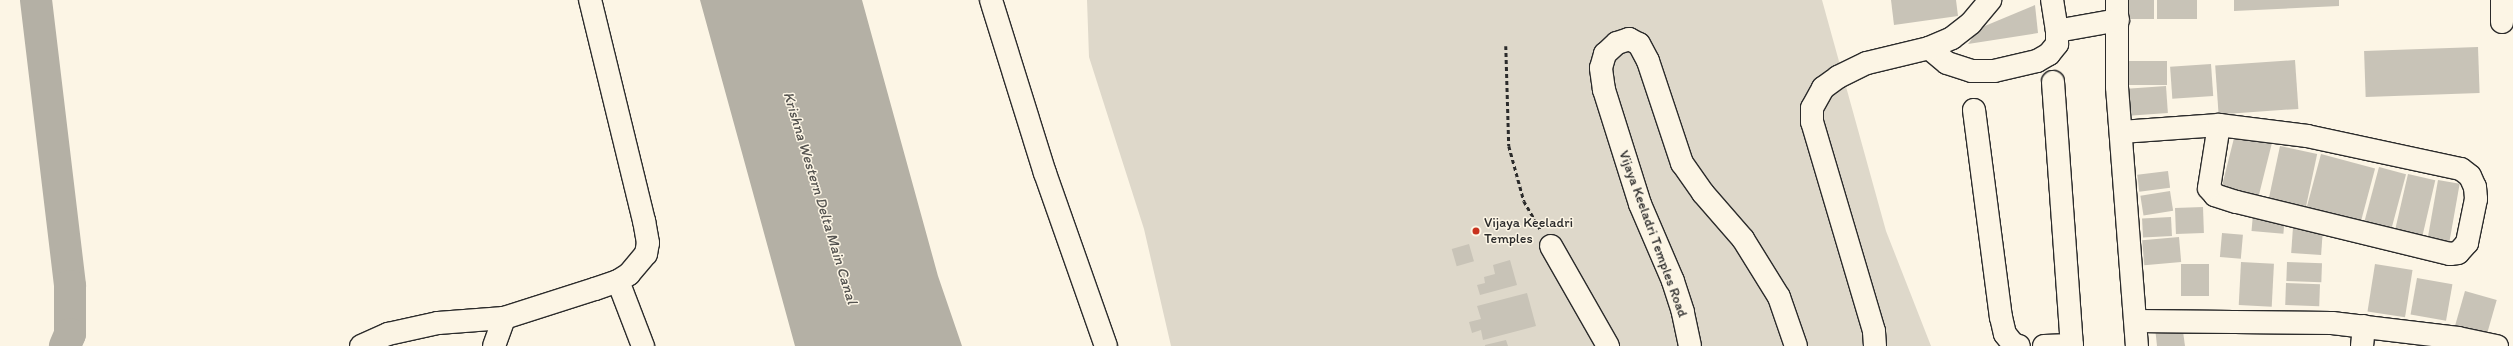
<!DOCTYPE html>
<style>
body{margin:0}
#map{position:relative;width:2513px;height:346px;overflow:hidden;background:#fcf5e5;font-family:Itim,sans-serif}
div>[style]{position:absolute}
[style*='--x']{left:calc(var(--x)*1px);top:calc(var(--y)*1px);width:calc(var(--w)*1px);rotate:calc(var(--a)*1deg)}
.green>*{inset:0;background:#ded8ca}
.water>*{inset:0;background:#b4b0a5}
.river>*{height:32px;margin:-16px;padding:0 16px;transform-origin:16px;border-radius:16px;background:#b4b0a5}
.building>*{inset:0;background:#c8c3b7;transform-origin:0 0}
.path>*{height:2.5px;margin-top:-1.25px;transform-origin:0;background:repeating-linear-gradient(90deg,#2b2b2b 0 4px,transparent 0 7px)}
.roads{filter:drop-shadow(1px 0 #2b2b2b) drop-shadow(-1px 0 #2b2b2b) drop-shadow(0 1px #2b2b2b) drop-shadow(0 -1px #2b2b2b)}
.minor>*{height:22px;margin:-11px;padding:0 11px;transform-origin:11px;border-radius:11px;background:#fcf5e5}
.major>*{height:22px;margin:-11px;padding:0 11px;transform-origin:11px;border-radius:11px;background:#fcf5e5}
.dots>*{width:11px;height:11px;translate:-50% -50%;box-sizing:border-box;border:2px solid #fcf5e5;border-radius:50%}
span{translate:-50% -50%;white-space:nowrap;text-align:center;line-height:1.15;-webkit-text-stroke:3px #fcf5e5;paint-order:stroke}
.poi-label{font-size:14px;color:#2b2b2b}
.left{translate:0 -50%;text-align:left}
.street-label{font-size:14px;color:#2b2b2b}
.water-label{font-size:15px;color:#545350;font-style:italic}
</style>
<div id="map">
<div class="green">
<i style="clip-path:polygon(1087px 0,1822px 0,1886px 231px,1931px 346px,1171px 346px,1144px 229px,1089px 57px)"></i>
</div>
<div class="water">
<i style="clip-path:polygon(700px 0,862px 0,938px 276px,962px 346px,795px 346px)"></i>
</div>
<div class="river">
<i style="--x:36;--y:0;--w:288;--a:83.2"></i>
<i style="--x:70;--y:286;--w:48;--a:90"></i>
<i style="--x:70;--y:334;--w:13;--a:113"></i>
</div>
<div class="building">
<i style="clip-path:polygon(1891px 0,1956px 0,1958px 16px,1894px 25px)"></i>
<i style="left:2128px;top:0;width:26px;height:19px"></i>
<i style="left:2157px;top:0;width:40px;height:19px"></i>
<i style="clip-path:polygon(2234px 0,2339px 0,2339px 6px,2234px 11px)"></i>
<i style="clip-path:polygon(2035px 5px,2038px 33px,1968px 44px,1980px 28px)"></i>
<i style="left:2478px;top:47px;width:46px;height:114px;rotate:88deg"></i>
<i style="left:2295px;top:60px;width:49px;height:80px;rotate:86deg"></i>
<i style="left:2167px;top:61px;width:24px;height:40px;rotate:90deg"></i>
<i style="left:2211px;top:64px;width:32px;height:41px;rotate:86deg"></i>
<i style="left:2166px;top:86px;width:27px;height:39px;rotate:86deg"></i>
<i style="left:2235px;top:134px;width:38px;height:56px;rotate:14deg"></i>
<i style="left:2280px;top:146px;width:38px;height:56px;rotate:12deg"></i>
<i style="left:2321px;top:154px;width:56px;height:60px;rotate:15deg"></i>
<i style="left:2379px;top:167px;width:28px;height:61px;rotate:15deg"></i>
<i style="left:2168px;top:171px;width:17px;height:31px;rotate:83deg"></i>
<i style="left:2408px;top:174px;width:28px;height:61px;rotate:13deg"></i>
<i style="left:2438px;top:180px;width:22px;height:63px;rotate:10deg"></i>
<i style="left:2170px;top:191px;width:20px;height:30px;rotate:81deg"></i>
<i style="left:2203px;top:207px;width:26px;height:28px;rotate:88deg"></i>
<i style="left:2253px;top:214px;width:32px;height:17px;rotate:5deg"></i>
<i style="left:2171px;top:217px;width:19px;height:29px;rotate:87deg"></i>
<i style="left:2293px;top:227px;width:30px;height:26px;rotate:4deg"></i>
<i style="left:2222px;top:233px;width:21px;height:24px;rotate:5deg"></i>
<i style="left:2179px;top:237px;width:25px;height:37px;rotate:85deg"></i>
<i style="left:1469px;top:244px;width:18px;height:18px;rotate:74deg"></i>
<i style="clip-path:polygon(1510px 260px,1517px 285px,1480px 295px,1477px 285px,1485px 283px,1484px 277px,1495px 274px,1493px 265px)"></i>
<i style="left:2241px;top:262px;width:33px;height:43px;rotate:3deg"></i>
<i style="left:2287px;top:262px;width:35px;height:19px;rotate:2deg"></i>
<i style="left:2181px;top:264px;width:28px;height:32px"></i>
<i style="left:2375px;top:264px;width:38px;height:48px;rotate:9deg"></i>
<i style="left:2417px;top:278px;width:36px;height:37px;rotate:10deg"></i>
<i style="left:2286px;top:283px;width:34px;height:22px;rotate:2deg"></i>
<i style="left:2465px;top:291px;width:33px;height:40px;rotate:16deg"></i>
<i style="clip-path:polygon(1527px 293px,1536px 326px,1483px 340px,1481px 330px,1472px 333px,1469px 322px,1481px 319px,1477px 306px)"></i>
<i style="clip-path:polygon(2182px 324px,2185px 346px,2157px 346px,2155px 327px)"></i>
<i style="clip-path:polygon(1506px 340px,1508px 346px,1485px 346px,1485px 345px)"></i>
</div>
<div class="path">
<i style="--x:1506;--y:46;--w:100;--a:88.3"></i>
<i style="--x:1509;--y:146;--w:57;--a:74.7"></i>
<i style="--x:1524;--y:201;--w:34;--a:60"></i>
</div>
<div class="roads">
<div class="minor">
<i style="--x:2117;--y:0;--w:87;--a:90"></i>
<i style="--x:2117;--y:87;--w:260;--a:85.6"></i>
<i style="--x:2502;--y:0;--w:22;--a:90"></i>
<i style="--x:2057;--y:31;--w:62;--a:-10.2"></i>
<i style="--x:1929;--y:48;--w:23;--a:40"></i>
<i style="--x:1947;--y:63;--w:26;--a:18"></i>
<i style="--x:1972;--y:71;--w:22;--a:0"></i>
<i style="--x:1994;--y:71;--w:44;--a:-13.1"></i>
<i style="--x:2037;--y:61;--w:14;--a:-30"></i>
<i style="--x:2049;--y:54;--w:13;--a:-51"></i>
<i style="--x:2057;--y:44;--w:13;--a:-90"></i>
<i style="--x:2057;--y:31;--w:31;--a:-99"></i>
<i style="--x:2053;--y:82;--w:265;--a:85.9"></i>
<i style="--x:1974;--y:110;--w:209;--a:82.6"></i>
<i style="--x:2001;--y:317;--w:17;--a:77"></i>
<i style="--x:2005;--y:334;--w:13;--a:51"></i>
<i style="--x:2013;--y:344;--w:6;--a:18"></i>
<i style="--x:2121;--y:132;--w:98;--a:-4.1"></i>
<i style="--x:2219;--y:125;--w:89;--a:7.1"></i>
<i style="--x:2307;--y:136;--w:157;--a:12.1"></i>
<i style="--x:2461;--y:169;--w:11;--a:38"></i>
<i style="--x:2470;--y:176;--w:12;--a:66"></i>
<i style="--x:2475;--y:187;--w:12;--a:85"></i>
<i style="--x:2476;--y:199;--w:45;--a:101.6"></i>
<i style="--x:2467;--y:243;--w:13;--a:132"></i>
<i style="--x:2458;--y:253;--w:8;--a:173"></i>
<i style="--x:2450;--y:254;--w:220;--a:-166.3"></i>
<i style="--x:2236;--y:202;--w:22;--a:-162"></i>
<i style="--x:2215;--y:195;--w:9;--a:-131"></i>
<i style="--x:2209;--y:188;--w:64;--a:-81"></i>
<i style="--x:1551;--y:246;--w:115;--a:60.3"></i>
<i style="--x:618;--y:281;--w:70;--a:69"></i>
<i style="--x:2136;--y:321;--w:196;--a:0.6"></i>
<i style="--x:2332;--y:323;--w:127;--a:6.8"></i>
<i style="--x:2458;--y:338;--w:40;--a:12"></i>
<i style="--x:361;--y:346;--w:30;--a:-24"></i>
<i style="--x:388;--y:334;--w:51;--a:-12.4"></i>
<i style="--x:438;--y:323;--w:66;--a:-4.3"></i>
<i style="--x:504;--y:318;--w:96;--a:-17.7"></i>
<i style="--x:595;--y:289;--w:24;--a:-19"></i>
<i style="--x:618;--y:281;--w:13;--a:-32"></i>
<i style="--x:629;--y:274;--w:26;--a:-50"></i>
<i style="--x:646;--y:254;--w:11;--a:-80"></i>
<i style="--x:648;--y:243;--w:22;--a:-100"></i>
<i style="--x:644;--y:221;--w:228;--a:-103.7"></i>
<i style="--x:494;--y:346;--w:30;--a:-70"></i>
<i style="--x:1690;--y:346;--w:35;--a:-102"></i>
<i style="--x:1683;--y:312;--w:33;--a:-108"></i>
<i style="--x:1673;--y:281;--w:84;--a:-113.2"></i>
<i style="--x:1640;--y:204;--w:120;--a:-107.5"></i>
<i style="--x:1604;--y:90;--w:22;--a:-98"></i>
<i style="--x:1601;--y:68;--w:15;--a:-74"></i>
<i style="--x:1605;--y:54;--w:16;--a:-43"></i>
<i style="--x:1617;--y:43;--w:13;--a:-18"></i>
<i style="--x:1629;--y:39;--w:11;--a:27"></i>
<i style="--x:1639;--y:44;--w:19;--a:62"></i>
<i style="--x:1648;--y:61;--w:108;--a:71.6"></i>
<i style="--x:1682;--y:163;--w:37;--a:55"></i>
<i style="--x:1703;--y:193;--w:61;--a:49"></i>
<i style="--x:1743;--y:239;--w:68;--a:58.2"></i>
<i style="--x:1779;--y:297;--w:52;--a:70.9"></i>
<i style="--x:1875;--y:346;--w:15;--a:-94"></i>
<i style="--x:1874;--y:331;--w:218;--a:-106.5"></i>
<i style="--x:1812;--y:122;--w:14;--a:-90"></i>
<i style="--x:1812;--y:108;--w:23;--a:-61"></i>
<i style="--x:1823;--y:88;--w:19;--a:-36"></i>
<i style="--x:1838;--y:77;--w:32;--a:-26"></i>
<i style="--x:1867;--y:63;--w:64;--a:-13.6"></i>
<i style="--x:1929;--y:48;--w:25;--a:-23"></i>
<i style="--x:1952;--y:38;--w:24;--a:-38"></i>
<i style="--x:1971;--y:23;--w:30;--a:-50"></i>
<i style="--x:2044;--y:346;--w:28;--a:-2"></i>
<i style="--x:2362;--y:346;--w:20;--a:-84"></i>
</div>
<div class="major">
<i style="--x:991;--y:0;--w:181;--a:72.7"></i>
<i style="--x:1045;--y:173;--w:183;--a:70.6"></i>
</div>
</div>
<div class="dots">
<i style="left:1476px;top:231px;background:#c8321e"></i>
</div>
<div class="poi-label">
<span class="left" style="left:1484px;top:231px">Vijaya Keeladri<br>Temples</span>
</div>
<div class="street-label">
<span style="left:1653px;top:234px;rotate:70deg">Vijaya Keeladri Temples Road</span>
</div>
<div class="water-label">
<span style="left:820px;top:198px;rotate:73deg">Krishna Western Delta Main Canal</span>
</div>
</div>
